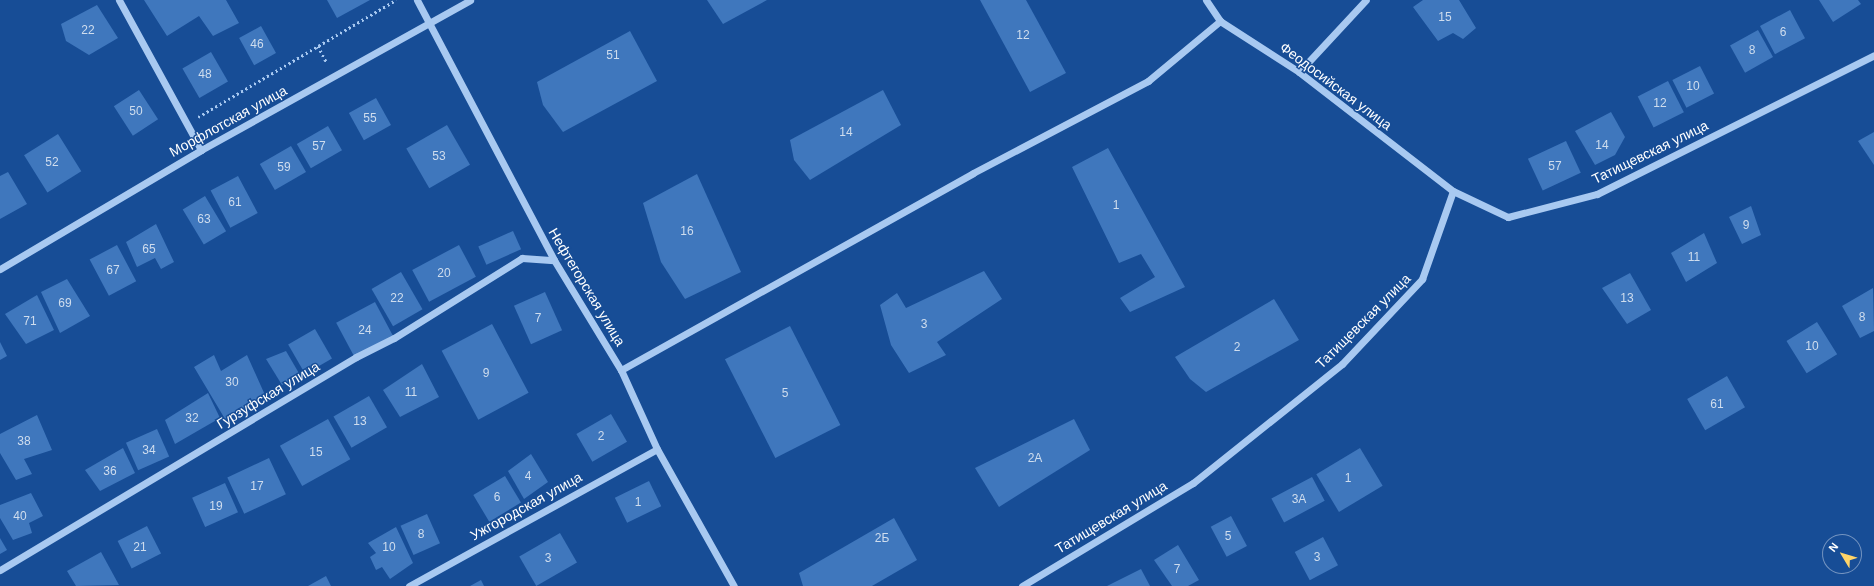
<!DOCTYPE html>
<meta charset="utf-8">
<style>
body{margin:0}
#map{position:relative;width:1874px;height:586px;overflow:hidden;background:#174d96;font-family:Arial,sans-serif}
div>[style]{position:absolute}
[style*='--x']{left:calc(var(--x)*1px);top:calc(var(--y)*1px);width:calc(var(--w)*1px);rotate:calc(var(--a)*1deg)}
.building>*{inset:0;background:#3f77bd;transform-origin:0 0}
.path>*{height:2.5px;margin-top:-1.25px;transform-origin:0;background:repeating-linear-gradient(90deg,#a8c9f1 0 2px,transparent 0 5px)}
.minor>*{height:7px;margin:-3.5px;padding:0 3.5px;transform-origin:3.5px;border-radius:3.5px;background:#a8c9f1}
span{translate:-50% -50%;white-space:nowrap;text-align:center;line-height:1.15;-webkit-text-stroke:3px #174d96;paint-order:stroke}
.number-label{font-size:12px;color:#cfddee}
.number-label span{-webkit-text-stroke-width:0}
.street-label{font-size:14px;color:#fff}
.north{position:absolute;left:1822px;top:534px;width:40px;height:40px;box-sizing:border-box;background:#174d96;border:1px solid #7494c0;border-radius:50%;rotate:308deg;font-size:11px;font-weight:700;line-height:16px;text-align:center;color:#fff}
.north::after{content:'';display:block;margin:auto;width:14px;height:18px;background:#ffd468;clip-path:polygon(50% 0,100% 100%,50% 72%,0 100%)}
</style>
<div id="map">
<div class="building">
<i style="clip-path:polygon(144px 0,226px 0,239px 23px,213px 36px,199px 16px,167px 36px)"></i>
<i style="clip-path:polygon(327px 0,370px 0,337px 18px)"></i>
<i style="clip-path:polygon(707px 0,767px 0,723px 24px)"></i>
<i style="clip-path:polygon(980px 0,1026px 0,1066px 73px,1030px 92px)"></i>
<i style="clip-path:polygon(1423px 0,1459px 0,1476px 28px,1463px 39px,1453px 33px,1438px 41px,1413px 7px)"></i>
<i style="clip-path:polygon(1819px 0,1858px 0,1861px 4px,1833px 22px)"></i>
<i style="clip-path:polygon(97px 5px,118px 38px,89px 55px,66px 41px,61px 24px)"></i>
<i style="left:1790px;top:10px;width:32px;height:34px;rotate:62deg"></i>
<i style="left:261px;top:26px;width:31px;height:25px;rotate:61deg"></i>
<i style="left:1758px;top:30px;width:31px;height:32px;rotate:61deg"></i>
<i style="clip-path:polygon(630px 31px,657px 81px,563px 132px,543px 105px,537px 82px)"></i>
<i style="left:211px;top:52px;width:34px;height:33px;rotate:60deg"></i>
<i style="left:1700px;top:66px;width:31px;height:31px;rotate:63deg"></i>
<i style="left:1668px;top:81px;width:35px;height:34px;rotate:63deg"></i>
<i style="left:139px;top:90px;width:35px;height:30px;rotate:57deg"></i>
<i style="clip-path:polygon(883px 90px,901px 125px,810px 180px,794px 160px,790px 140px)"></i>
<i style="left:376px;top:98px;width:31px;height:31px;rotate:61deg"></i>
<i style="clip-path:polygon(1611px 112px,1625px 137px,1615px 155px,1595px 165px,1575px 131px)"></i>
<i style="left:447px;top:125px;width:46px;height:47px;rotate:60deg"></i>
<i style="left:328px;top:126px;width:28px;height:36px;rotate:60deg"></i>
<i style="clip-path:polygon(1874px 132px,1874px 165px,1858px 141px)"></i>
<i style="left:58px;top:134px;width:44px;height:40px;rotate:58deg"></i>
<i style="left:1566px;top:141px;width:35px;height:42px;rotate:65deg"></i>
<i style="left:291px;top:146px;width:30px;height:36px;rotate:60deg"></i>
<i style="clip-path:polygon(1108px 148px,1185px 287px,1130px 312px,1120px 298px,1155px 277px,1141px 254px,1119px 263px,1072px 167px)"></i>
<i style="clip-path:polygon(8px 172px,27px 204px,0 219px,0 176px)"></i>
<i style="clip-path:polygon(697px 174px,741px 272px,685px 299px,661px 262px,643px 203px)"></i>
<i style="left:238px;top:176px;width:42px;height:31px;rotate:62deg"></i>
<i style="left:205px;top:196px;width:41px;height:26px;rotate:59deg"></i>
<i style="clip-path:polygon(1751px 206px,1761px 235px,1742px 244px,1729px 217px)"></i>
<i style="clip-path:polygon(156px 224px,174px 262px,161px 269px,155px 258px,137px 267px,126px 242px)"></i>
<i style="left:513px;top:231px;width:20px;height:38px;rotate:66deg"></i>
<i style="clip-path:polygon(1704px 233px,1717px 263px,1686px 282px,1671px 253px)"></i>
<i style="left:117px;top:245px;width:41px;height:31px;rotate:62deg"></i>
<i style="left:459px;top:245px;width:36px;height:53px;rotate:62deg"></i>
<i style="clip-path:polygon(984px 271px,1002px 299px,937px 342px,946px 355px,909px 373px,891px 345px,880px 305px,897px 293px,906px 308px)"></i>
<i style="left:401px;top:272px;width:43px;height:34px;rotate:60deg"></i>
<i style="clip-path:polygon(1630px 273px,1651px 310px,1627px 324px,1602px 288px)"></i>
<i style="clip-path:polygon(67px 279px,90px 316px,60px 333px,41px 292px)"></i>
<i style="clip-path:polygon(1873px 288px,1874px 331px,1860px 338px,1842px 306px)"></i>
<i style="left:545px;top:292px;width:42px;height:34px;rotate:66deg"></i>
<i style="clip-path:polygon(37px 295px,54px 330px,26px 344px,5px 314px)"></i>
<i style="clip-path:polygon(1274px 299px,1299px 340px,1206px 392px,1190px 379px,1175px 357px)"></i>
<i style="left:375px;top:302px;width:41px;height:44px;rotate:62deg"></i>
<i style="left:1817px;top:322px;width:38px;height:36px;rotate:58deg"></i>
<i style="left:492px;top:324px;width:78px;height:57px;rotate:62deg"></i>
<i style="left:790px;top:326px;width:111px;height:73px;rotate:63deg"></i>
<i style="left:315px;top:329px;width:34px;height:31px;rotate:60deg"></i>
<i style="clip-path:polygon(0 342px,7px 356px,0 360px)"></i>
<i style="clip-path:polygon(286px 351px,300px 375px,282px 385px,266px 359px)"></i>
<i style="clip-path:polygon(214px 355px,221px 371px,247px 355px,265px 395px,225px 419px,194px 367px)"></i>
<i style="clip-path:polygon(422px 364px,439px 397px,400px 417px,383px 390px)"></i>
<i style="left:1727px;top:376px;width:36px;height:46px;rotate:60deg"></i>
<i style="clip-path:polygon(208px 393px,220px 418px,175px 444px,165px 420px)"></i>
<i style="left:369px;top:396px;width:36px;height:41px;rotate:60deg"></i>
<i style="left:611px;top:414px;width:32px;height:40px;rotate:60deg"></i>
<i style="clip-path:polygon(37px 415px,52px 450px,24px 459px,32px 474px,16px 480px,0 453px,0 434px)"></i>
<i style="left:328px;top:419px;width:46px;height:55px;rotate:61deg"></i>
<i style="clip-path:polygon(1074px 419px,1090px 450px,999px 507px,975px 468px)"></i>
<i style="left:157px;top:429px;width:30px;height:34px;rotate:66deg"></i>
<i style="clip-path:polygon(123px 448px,135px 473px,100px 491px,85px 470px)"></i>
<i style="left:1360px;top:448px;width:44px;height:51px;rotate:59deg"></i>
<i style="clip-path:polygon(531px 454px,548px 482px,524px 499px,508px 471px)"></i>
<i style="left:269px;top:458px;width:40px;height:46px;rotate:65deg"></i>
<i style="left:505px;top:476px;width:31px;height:37px;rotate:59deg"></i>
<i style="left:1312px;top:477px;width:27px;height:46px;rotate:62deg"></i>
<i style="left:649px;top:481px;width:28px;height:38px;rotate:64deg"></i>
<i style="left:225px;top:483px;width:32px;height:36px;rotate:66deg"></i>
<i style="clip-path:polygon(31px 493px,43px 516px,29px 523px,32px 533px,13px 540px,0 518px,0 505px)"></i>
<i style="left:427px;top:514px;width:32px;height:29px;rotate:66deg"></i>
<i style="left:1231px;top:516px;width:34px;height:23px;rotate:62deg"></i>
<i style="clip-path:polygon(894px 518px,917px 560px,872px 586px,803px 586px,799px 573px)"></i>
<i style="left:147px;top:526px;width:31px;height:33px;rotate:63deg"></i>
<i style="clip-path:polygon(396px 527px,413px 563px,390px 579px,382px 567px,376px 570px,370px 557px,376px 553px,368px 543px)"></i>
<i style="left:560px;top:533px;width:34px;height:47px;rotate:60deg"></i>
<i style="left:1323px;top:537px;width:32px;height:32px;rotate:62deg"></i>
<i style="clip-path:polygon(0 538px,7px 550px,0 554px)"></i>
<i style="clip-path:polygon(1178px 545px,1199px 580px,1188px 586px,1172px 586px,1154px 560px)"></i>
<i style="clip-path:polygon(101px 552px,119px 585px,76px 586px,67px 571px)"></i>
<i style="clip-path:polygon(1141px 569px,1150px 586px,1107px 586px)"></i>
<i style="clip-path:polygon(326px 576px,331px 586px,308px 586px)"></i>
<i style="clip-path:polygon(481px 580px,484px 586px,470px 586px)"></i>
</div>
<div class="path">
<i style="--x:318;--y:46;--w:19;--a:62"></i>
<i style="--x:198;--y:117;--w:230;--a:-30.6"></i>
</div>
<div class="minor">
<i style="--x:119;--y:0;--w:171;--a:61.3"></i>
<i style="--x:417;--y:0;--w:294;--a:62.2"></i>
<i style="--x:554;--y:260;--w:129;--a:58.7"></i>
<i style="--x:621;--y:370;--w:87;--a:65.5"></i>
<i style="--x:657;--y:449;--w:157;--a:60.7"></i>
<i style="--x:1206;--y:0;--w:25;--a:56"></i>
<i style="--x:1220;--y:21;--w:94;--a:32.8"></i>
<i style="--x:1299;--y:72;--w:195;--a:37.7"></i>
<i style="--x:1299;--y:72;--w:98;--a:-47.1"></i>
<i style="--x:0;--y:269;--w:234;--a:-30.6"></i>
<i style="--x:201;--y:150;--w:308;--a:-29.1"></i>
<i style="--x:621;--y:370;--w:403;--a:-29.2"></i>
<i style="--x:973;--y:173;--w:198;--a:-27.7"></i>
<i style="--x:1148;--y:81;--w:94;--a:-39.8"></i>
<i style="--x:0;--y:570;--w:415;--a:-30.9"></i>
<i style="--x:356;--y:357;--w:42;--a:-26.6"></i>
<i style="--x:394;--y:338;--w:151;--a:-32"></i>
<i style="--x:522;--y:258;--w:32;--a:4"></i>
<i style="--x:409;--y:586;--w:283;--a:-28.9"></i>
<i style="--x:1022;--y:586;--w:200;--a:-31.1"></i>
<i style="--x:1193;--y:483;--w:191;--a:-38.6"></i>
<i style="--x:1342;--y:364;--w:117;--a:-46.7"></i>
<i style="--x:1422;--y:279;--w:93;--a:-70.6"></i>
<i style="--x:1453;--y:191;--w:61;--a:25.3"></i>
<i style="--x:1508;--y:217;--w:92;--a:-14.5"></i>
<i style="--x:1597;--y:194;--w:310;--a:-26.6"></i>
</div>
<div class="number-label">
<span style="left:1445px;top:18px">15</span>
<span style="left:88px;top:31px">22</span>
<span style="left:1783px;top:33px">6</span>
<span style="left:1023px;top:36px">12</span>
<span style="left:257px;top:45px">46</span>
<span style="left:1752px;top:51px">8</span>
<span style="left:613px;top:56px">51</span>
<span style="left:205px;top:75px">48</span>
<span style="left:1693px;top:87px">10</span>
<span style="left:1660px;top:104px">12</span>
<span style="left:136px;top:112px">50</span>
<span style="left:370px;top:119px">55</span>
<span style="left:846px;top:133px">14</span>
<span style="left:1602px;top:146px">14</span>
<span style="left:319px;top:147px">57</span>
<span style="left:439px;top:157px">53</span>
<span style="left:52px;top:163px">52</span>
<span style="left:1555px;top:167px">57</span>
<span style="left:284px;top:168px">59</span>
<span style="left:235px;top:203px">61</span>
<span style="left:1116px;top:206px">1</span>
<span style="left:204px;top:220px">63</span>
<span style="left:1746px;top:226px">9</span>
<span style="left:687px;top:232px">16</span>
<span style="left:149px;top:250px">65</span>
<span style="left:1694px;top:258px">11</span>
<span style="left:113px;top:271px">67</span>
<span style="left:444px;top:274px">20</span>
<span style="left:397px;top:299px">22</span>
<span style="left:1627px;top:299px">13</span>
<span style="left:65px;top:304px">69</span>
<span style="left:1862px;top:318px">8</span>
<span style="left:538px;top:319px">7</span>
<span style="left:30px;top:322px">71</span>
<span style="left:924px;top:325px">3</span>
<span style="left:365px;top:331px">24</span>
<span style="left:1812px;top:347px">10</span>
<span style="left:1237px;top:348px">2</span>
<span style="left:486px;top:374px">9</span>
<span style="left:232px;top:383px">30</span>
<span style="left:411px;top:393px">11</span>
<span style="left:785px;top:394px">5</span>
<span style="left:1717px;top:405px">61</span>
<span style="left:192px;top:419px">32</span>
<span style="left:360px;top:422px">13</span>
<span style="left:601px;top:437px">2</span>
<span style="left:24px;top:442px">38</span>
<span style="left:149px;top:451px">34</span>
<span style="left:316px;top:453px">15</span>
<span style="left:1035px;top:459px">2А</span>
<span style="left:110px;top:472px">36</span>
<span style="left:528px;top:477px">4</span>
<span style="left:1348px;top:479px">1</span>
<span style="left:257px;top:487px">17</span>
<span style="left:497px;top:498px">6</span>
<span style="left:1299px;top:500px">3А</span>
<span style="left:638px;top:503px">1</span>
<span style="left:216px;top:507px">19</span>
<span style="left:20px;top:517px">40</span>
<span style="left:421px;top:535px">8</span>
<span style="left:1228px;top:537px">5</span>
<span style="left:882px;top:539px">2Б</span>
<span style="left:140px;top:548px">21</span>
<span style="left:389px;top:548px">10</span>
<span style="left:1317px;top:558px">3</span>
<span style="left:548px;top:559px">3</span>
<span style="left:1177px;top:570px">7</span>
</div>
<div class="street-label">
<span style="left:1336px;top:86px;rotate:37deg">Феодосийская улица</span>
<span style="left:228px;top:121px;rotate:-29deg">Морфлотская улица</span>
<span style="left:1650px;top:152px;rotate:-26deg">Татищевская улица</span>
<span style="left:587px;top:287px;rotate:59deg">Нефтегорская улица</span>
<span style="left:1363px;top:321px;rotate:-45deg">Татищевская улица</span>
<span style="left:268px;top:395px;rotate:-31deg">Гурзуфская улица</span>
<span style="left:526px;top:506px;rotate:-29deg">Ужгородская улица</span>
<span style="left:1111px;top:517px;rotate:-31deg">Татищевская улица</span>
</div>
<div class="north">N</div>
</div>
